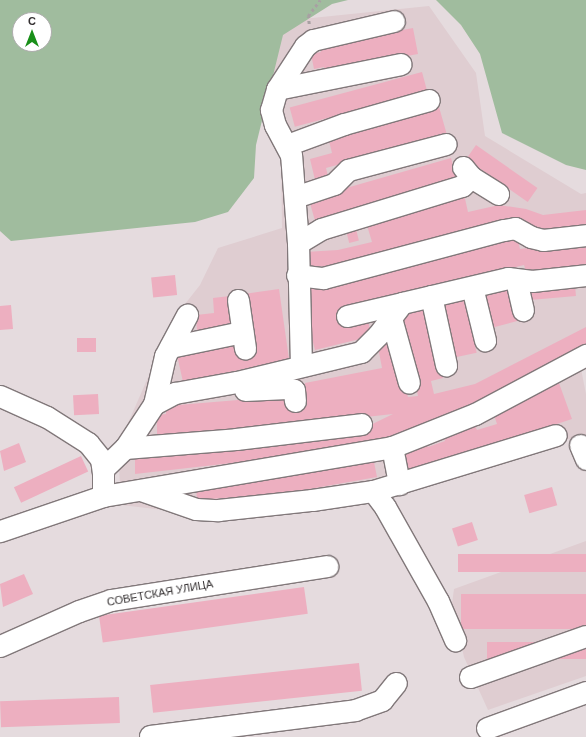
<!DOCTYPE html>
<meta charset="utf-8">
<style>
body{margin:0}
#map{position:relative;width:586px;height:737px;overflow:hidden;background:#e5dbde;font-family:Helvetica,sans-serif}
div>[style]{position:absolute}
[style*='--x']{left:calc(var(--x)*1px);top:calc(var(--y)*1px);width:calc(var(--w)*1px);rotate:calc(var(--a)*1deg)}
.built>*{inset:0;background:#dfcdd1}
.green>*{inset:0;background:#a0bc9e}
.building>*{inset:0;background:#edafc0;transform-origin:0 0}
.path>*{height:2.5px;margin-top:-1.25px;transform-origin:0;background:repeating-linear-gradient(90deg,#a8a0a3 0 3px,transparent 0 6px)}
.roads{filter:drop-shadow(1px 0 #81787a) drop-shadow(-1px 0 #81787a) drop-shadow(0 1px #81787a) drop-shadow(0 -1px #81787a)}
.minor>*{height:21px;margin:-10.5px;padding:0 10.5px;transform-origin:10.5px;border-radius:10.5px;background:#fff}
span{translate:-50% -50%;white-space:nowrap;text-align:center;line-height:1.15;-webkit-text-stroke:4px #fff;paint-order:stroke}
.street-label{font-size:11px;color:#332f30}
.north{position:absolute;left:12px;top:12px;width:40px;height:40px;box-sizing:border-box;background:#fff;border:1px solid #adacac;border-radius:50%;rotate:0deg;font-size:11px;font-weight:700;line-height:16px;text-align:center;color:#332f30}
.north::after{content:'';display:block;margin:auto;width:14px;height:18px;background:#198f19;clip-path:polygon(50% 0,100% 100%,50% 72%,0 100%)}
</style>
<div id="map">
<div class="built">
<i style="clip-path:polygon(429px 6px,476px 73px,485px 136px,581px 194px,586px 193px,586px 360px,580px 364px,586px 394px,586px 434px,363px 501px,233px 518px,121px 505px,118px 446px,174px 318px,200px 285px,218px 248px,282px 228px,281px 149px,262px 119px,273px 22px)"></i>
<i style="clip-path:polygon(586px 541px,586px 676px,488px 710px,464px 657px,452px 604px,454px 589px)"></i>
</div>
<div class="green">
<i style="clip-path:polygon(evenodd,0 0,348px 0,332px 4px,283px 35px,256px 145px,254px 178px,228px 212px,195px 222px,11px 241px,0 231px,0 0,20px 20px,44px 20px,44px 44px,20px 44px,20px 20px)"></i>
<i style="clip-path:polygon(436px 0,586px 0,586px 170px,566px 165px,502px 133px,480px 54px,461px 25px)"></i>
</div>
<div class="building">
<i style="clip-path:polygon(413px 28px,418px 54px,325px 71px,324px 67px,314px 69px,311px 54px,321px 52px,319px 46px)"></i>
<i style="left:422px;top:72px;width:20px;height:137px;rotate:75deg"></i>
<i style="clip-path:polygon(439px 107px,447px 135px,326px 168px,329px 180px,316px 184px,310px 159px,332px 153px,328px 137px)"></i>
<i style="left:476px;top:145px;width:75px;height:17px;rotate:35deg"></i>
<i style="left:451px;top:158px;width:22px;height:148px;rotate:74deg"></i>
<i style="clip-path:polygon(464px 194px,468px 212px,499px 205px,526px 209px,543px 215px,586px 210px,586px 228px,353px 265px,306px 267px,305px 252px,338px 250px,372px 242px,366px 222px)"></i>
<i style="left:355px;top:225px;width:16px;height:10px;rotate:76deg"></i>
<i style="clip-path:polygon(516px 233px,520px 249px,586px 241px,586px 267px,527px 275px,524px 265px,340px 312px,367px 318px,372px 336px,315px 350px,308px 323px,310px 286px)"></i>
<i style="left:175px;top:275px;width:20px;height:24px;rotate:84deg"></i>
<i style="left:575px;top:285px;width:11px;height:46px;rotate:85deg"></i>
<i style="left:509px;top:287px;width:35px;height:27px;rotate:75deg"></i>
<i style="clip-path:polygon(279px 289px,289px 359px,183px 382px,177px 355px,234px 343px,238px 357px,253px 353px,244px 294px)"></i>
<i style="clip-path:polygon(230px 296px,234px 327px,197px 331px,196px 315px,214px 313px,213px 298px)"></i>
<i style="left:465px;top:298px;width:56px;height:24px;rotate:78deg"></i>
<i style="clip-path:polygon(11px 305px,13px 329px,0 330px,0 306px)"></i>
<i style="clip-path:polygon(427px 307px,443px 378px,431px 381px,434px 394px,475px 384px,586px 327px,586px 347px,482px 402px,356px 449px,135px 474px,135px 453px,354px 433px,393px 414px,275px 427px,157px 436px,157px 415px,166px 414px,166px 406px,287px 396px,288px 407px,307px 406px,305px 383px,382px 368px,377px 342px,392px 339px,408px 397px,418px 396px,399px 313px)"></i>
<i style="left:77px;top:338px;width:19px;height:14px"></i>
<i style="clip-path:polygon(559px 383px,572px 419px,407px 473px,401px 454px,415px 450px,414px 444px,425px 439px,428px 447px,445px 441px,444px 435px,474px 424px,477px 430px,497px 424px,494px 415px,507px 411px,505px 404px)"></i>
<i style="left:98px;top:394px;width:20px;height:25px;rotate:87deg"></i>
<i style="clip-path:polygon(19px 443px,26px 462px,4px 471px,0 451px)"></i>
<i style="left:81px;top:456px;width:17px;height:74px;rotate:65deg"></i>
<i style="clip-path:polygon(374px 462px,377px 477px,287px 493px,197px 500px,196px 485px,285px 477px)"></i>
<i style="left:552px;top:487px;width:19px;height:29px;rotate:74deg"></i>
<i style="left:472px;top:522px;width:19px;height:21px;rotate:72deg"></i>
<i style="left:586px;top:554px;width:18px;height:128px;rotate:90deg"></i>
<i style="clip-path:polygon(24px 574px,33px 594px,3px 607px,0 584px)"></i>
<i style="left:304px;top:587px;width:27px;height:207px;rotate:82deg"></i>
<i style="left:586px;top:594px;width:35px;height:125px;rotate:90deg"></i>
<i style="left:586px;top:642px;width:17px;height:99px;rotate:90deg"></i>
<i style="left:359px;top:663px;width:28px;height:210px;rotate:84deg"></i>
<i style="left:119px;top:697px;width:26px;height:119px;rotate:88deg"></i>
</div>
<div class="path">
<i style="--x:309;--y:24;--w:8;--a:-97"></i>
<i style="--x:308;--y:16;--w:20;--a:-53"></i>
</div>
<div class="roads">
<div class="minor">
<i style="--x:277;--y:89;--w:126;--a:-11.4"></i>
<i style="--x:287;--y:145;--w:61;--a:-20.2"></i>
<i style="--x:344;--y:124;--w:88;--a:-15.8"></i>
<i style="--x:463;--y:167;--w:13;--a:51"></i>
<i style="--x:471;--y:177;--w:32;--a:32"></i>
<i style="--x:295;--y:197;--w:41;--a:-18.4"></i>
<i style="--x:334;--y:184;--w:20;--a:-45"></i>
<i style="--x:348;--y:170;--w:101;--a:-14.9"></i>
<i style="--x:298;--y:243;--w:27;--a:-31"></i>
<i style="--x:321;--y:229;--w:147;--a:-17"></i>
<i style="--x:462;--y:186;--w:13;--a:-45"></i>
<i style="--x:297;--y:275;--w:26;--a:7"></i>
<i style="--x:323;--y:278;--w:187;--a:-14.9"></i>
<i style="--x:504;--y:230;--w:11;--a:-10"></i>
<i style="--x:515;--y:228;--w:18;--a:29"></i>
<i style="--x:531;--y:237;--w:12;--a:14"></i>
<i style="--x:543;--y:240;--w:43;--a:-6.6"></i>
<i style="--x:516;--y:280;--w:31;--a:77"></i>
<i style="--x:472;--y:287;--w:55;--a:76.2"></i>
<i style="--x:431;--y:296;--w:71;--a:77.7"></i>
<i style="--x:238;--y:300;--w:49;--a:81.7"></i>
<i style="--x:347;--y:316;--w:57;--a:-13.3"></i>
<i style="--x:391;--y:318;--w:67;--a:74.5"></i>
<i style="--x:170;--y:347;--w:74;--a:-11.8"></i>
<i style="--x:301;--y:366;--w:123;--a:-91.4"></i>
<i style="--x:298;--y:243;--w:88;--a:-94.5"></i>
<i style="--x:291;--y:155;--w:34;--a:-118"></i>
<i style="--x:275;--y:125;--w:16;--a:-105"></i>
<i style="--x:271;--y:110;--w:22;--a:-74"></i>
<i style="--x:277;--y:89;--w:51;--a:-56.9"></i>
<i style="--x:305;--y:46;--w:10;--a:-37"></i>
<i style="--x:313;--y:40;--w:83;--a:-13.2"></i>
<i style="--x:245;--y:390;--w:42;--a:-2.7"></i>
<i style="--x:287;--y:388;--w:7;--a:16"></i>
<i style="--x:294;--y:390;--w:11;--a:85"></i>
<i style="--x:0;--y:396;--w:51;--a:24.1"></i>
<i style="--x:47;--y:417;--w:49;--a:32.4"></i>
<i style="--x:88;--y:443;--w:21;--a:51"></i>
<i style="--x:101;--y:459;--w:15;--a:82"></i>
<i style="--x:103;--y:474;--w:22;--a:90"></i>
<i style="--x:103;--y:496;--w:109;--a:161.2"></i>
<i style="--x:154;--y:404;--w:24;--a:-28"></i>
<i style="--x:175;--y:393;--w:63;--a:-10.1"></i>
<i style="--x:237;--y:382;--w:128;--a:-13.6"></i>
<i style="--x:361;--y:352;--w:24;--a:-45"></i>
<i style="--x:378;--y:335;--w:40;--a:-53"></i>
<i style="--x:402;--y:303;--w:109;--a:-13.3"></i>
<i style="--x:508;--y:278;--w:24;--a:7"></i>
<i style="--x:532;--y:281;--w:54;--a:-6.3"></i>
<i style="--x:580;--y:445;--w:15;--a:67"></i>
<i style="--x:392;--y:447;--w:38;--a:79"></i>
<i style="--x:125;--y:448;--w:53;--a:-56.6"></i>
<i style="--x:154;--y:404;--w:49;--a:-77.1"></i>
<i style="--x:165;--y:356;--w:47;--a:-61.8"></i>
<i style="--x:103;--y:469;--w:30;--a:-44"></i>
<i style="--x:125;--y:448;--w:111;--a:-4.6"></i>
<i style="--x:236;--y:439;--w:126;--a:-6.8"></i>
<i style="--x:141;--y:490;--w:58;--a:19.1"></i>
<i style="--x:196;--y:509;--w:22;--a:3"></i>
<i style="--x:218;--y:510;--w:95;--a:-6.1"></i>
<i style="--x:312;--y:500;--w:62;--a:-8.4"></i>
<i style="--x:373;--y:491;--w:191;--a:-17"></i>
<i style="--x:373;--y:491;--w:20;--a:53"></i>
<i style="--x:385;--y:507;--w:108;--a:60.6"></i>
<i style="--x:438;--y:601;--w:43;--a:66.4"></i>
<i style="--x:103;--y:496;--w:293;--a:-9.6"></i>
<i style="--x:392;--y:447;--w:89;--a:-21.7"></i>
<i style="--x:475;--y:414;--w:126;--a:-28"></i>
<i style="--x:0;--y:646;--w:86;--a:-23.9"></i>
<i style="--x:79;--y:611;--w:34;--a:-19"></i>
<i style="--x:111;--y:600;--w:219;--a:-8.9"></i>
<i style="--x:470;--y:677;--w:123;--a:-19.5"></i>
<i style="--x:487;--y:728;--w:105;--a:-20"></i>
<i style="--x:150;--y:736;--w:207;--a:-7.2"></i>
<i style="--x:355;--y:710;--w:29;--a:-20"></i>
<i style="--x:382;--y:700;--w:22;--a:-51"></i>
</div>
</div>
<div class="street-label">
<span style="left:160px;top:593px;rotate:-10deg">СОВЕТСКАЯ УЛИЦА</span>
</div>
<div class="north">С</div>
</div>
